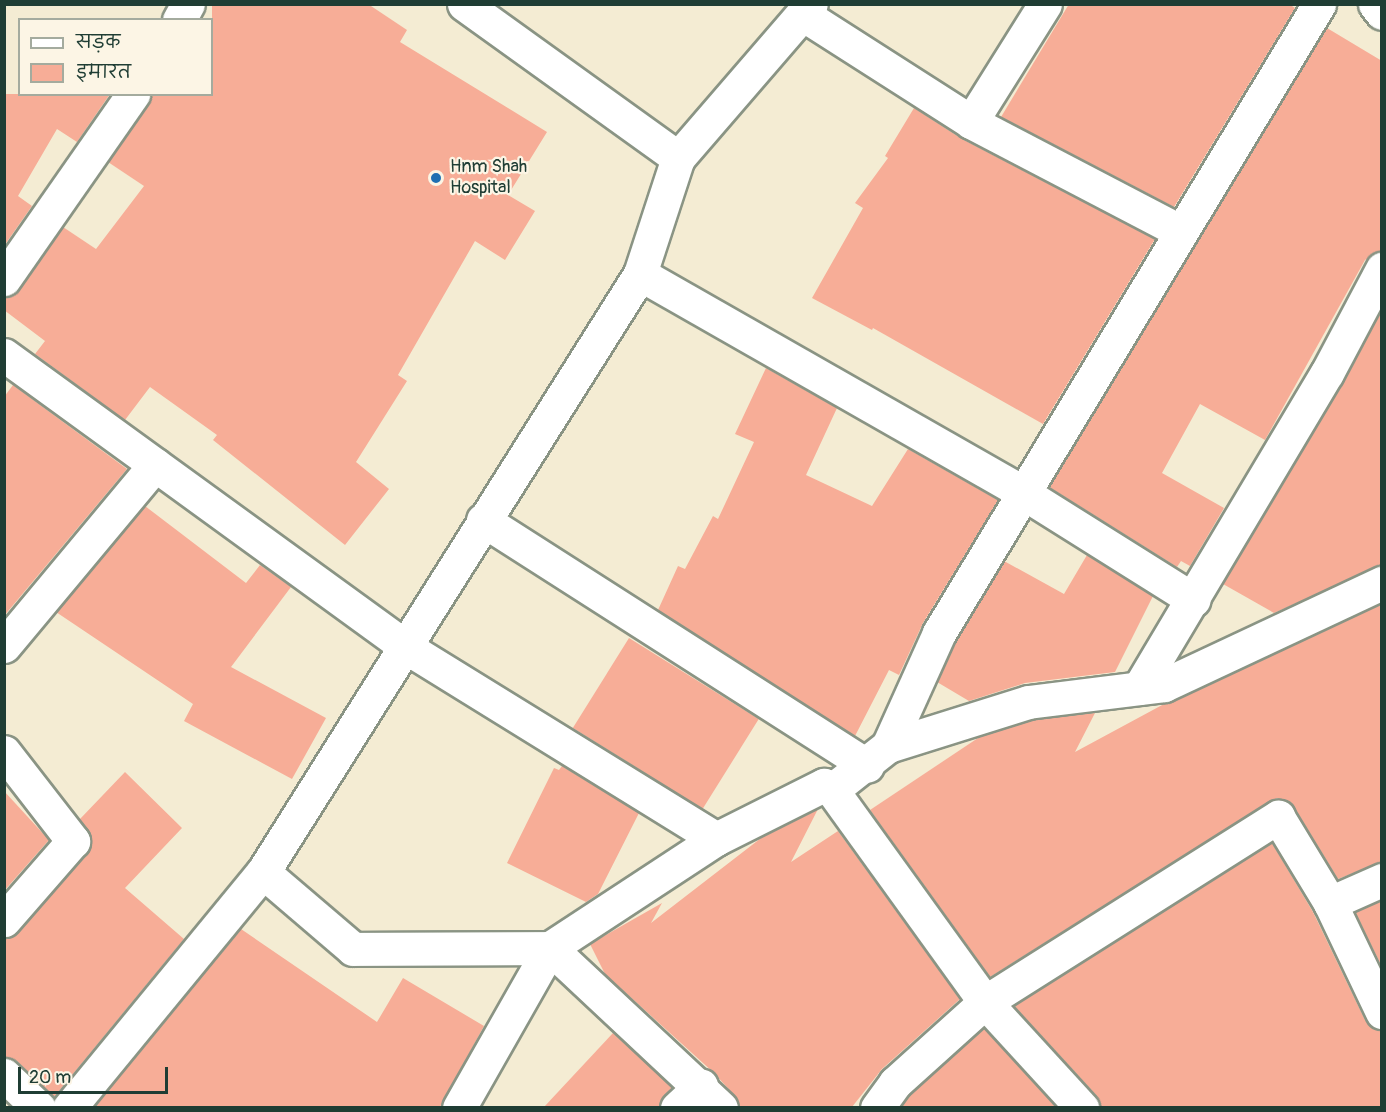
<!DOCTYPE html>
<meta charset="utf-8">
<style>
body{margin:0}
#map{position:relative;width:1386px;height:1112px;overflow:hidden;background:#f4ecd3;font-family:Pangolin,"Playpen Sans Deva",sans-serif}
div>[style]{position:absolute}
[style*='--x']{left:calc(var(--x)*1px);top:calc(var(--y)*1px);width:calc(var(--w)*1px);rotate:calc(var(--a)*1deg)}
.building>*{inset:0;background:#f7ad97;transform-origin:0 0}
.roads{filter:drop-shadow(2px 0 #8a9484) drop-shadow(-2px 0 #8a9484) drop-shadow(0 2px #8a9484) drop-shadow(0 -2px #8a9484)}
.street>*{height:33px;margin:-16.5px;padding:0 16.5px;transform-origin:16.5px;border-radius:16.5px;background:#fff}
.secondary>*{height:33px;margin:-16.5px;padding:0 16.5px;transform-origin:16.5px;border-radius:16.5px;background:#fff}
.dots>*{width:16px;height:16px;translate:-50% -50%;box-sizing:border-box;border:3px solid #fcf5e5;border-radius:50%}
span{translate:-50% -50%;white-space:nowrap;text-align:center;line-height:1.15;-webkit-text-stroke:4.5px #fcf5e5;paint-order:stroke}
.poi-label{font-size:18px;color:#1f3d34}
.left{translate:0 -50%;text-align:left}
.frame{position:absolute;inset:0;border:6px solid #1f3d34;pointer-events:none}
.legend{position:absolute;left:18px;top:18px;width:195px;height:78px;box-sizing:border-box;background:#fcf5e5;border:2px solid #a4ab9e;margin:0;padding:8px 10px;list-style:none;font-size:18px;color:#1f3d34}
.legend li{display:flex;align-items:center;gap:12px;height:30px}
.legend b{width:30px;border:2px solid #a4ab9e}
.scale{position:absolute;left:18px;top:1067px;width:150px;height:27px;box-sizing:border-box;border:3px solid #1f3d34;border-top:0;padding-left:8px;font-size:18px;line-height:21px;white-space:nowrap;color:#1f3d34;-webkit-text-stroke:4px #fcf5e5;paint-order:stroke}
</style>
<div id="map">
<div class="building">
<i style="clip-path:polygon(212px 4px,368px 4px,407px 30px,400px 42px,547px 132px,508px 195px,535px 211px,505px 260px,475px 241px,398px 375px,407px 381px,356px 462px,389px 489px,345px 545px,213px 440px,217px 435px,150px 387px,125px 420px,35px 354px,45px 341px,4px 310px,4px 297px,19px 290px,63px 227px,96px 249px,144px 186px,108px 162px,152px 94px,212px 94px)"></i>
<i style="clip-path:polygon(1069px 4px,1289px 4px,1295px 8px,1174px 207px,1001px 117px)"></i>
<i style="clip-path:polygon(1327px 28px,1382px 61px,1382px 250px,1365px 260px,1265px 440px,1200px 404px,1162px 473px,1224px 508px,1190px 566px,1181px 561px,1177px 567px,1049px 487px)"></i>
<i style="clip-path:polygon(4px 94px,110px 94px,77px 142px,57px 129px,18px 196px,32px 206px,4px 246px)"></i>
<i style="clip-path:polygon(914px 108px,962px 139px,1155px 239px,1043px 424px,873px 328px,872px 330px,812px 298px,863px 208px,855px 203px,888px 158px,885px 156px)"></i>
<i style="clip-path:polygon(1382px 310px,1382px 565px,1274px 613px,1223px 584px,1343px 383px)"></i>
<i style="clip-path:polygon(766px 368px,837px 408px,806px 475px,872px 506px,908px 449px,998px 500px,923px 623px,899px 675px,889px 670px,855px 736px,658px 610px,678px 566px,685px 569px,713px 516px,718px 519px,754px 442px,735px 434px)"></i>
<i style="clip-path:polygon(13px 385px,127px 469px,4px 616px,4px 397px)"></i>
<i style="clip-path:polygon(145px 506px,246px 583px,260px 565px,291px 587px,231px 667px,326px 718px,292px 779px,184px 721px,193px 704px,56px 612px)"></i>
<i style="clip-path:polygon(1087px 555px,1153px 596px,1115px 672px,1025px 683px,969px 701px,937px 682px,956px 642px,1004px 561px,1064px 594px)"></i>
<i style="clip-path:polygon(1382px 604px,1382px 862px,1338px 879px,1294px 807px,1277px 798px,990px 977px,870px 810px,981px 736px,1032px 720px,1095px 713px,1075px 752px,1164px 704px)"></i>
<i style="left:629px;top:638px;width:153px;height:106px;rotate:32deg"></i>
<i style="clip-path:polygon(562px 766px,639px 813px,598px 894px,586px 902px,507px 863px,554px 768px,559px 770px)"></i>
<i style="clip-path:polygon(125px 772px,182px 828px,125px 888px,184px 939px,54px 1097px,17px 1061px,4px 1057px,4px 938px,18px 932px,87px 853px,91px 837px,80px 819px)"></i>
<i style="clip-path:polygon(4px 791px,49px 840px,4px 891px)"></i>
<i style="clip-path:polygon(818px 809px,791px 862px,838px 831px,960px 999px,882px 1069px,852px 1107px,739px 1107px,734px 1095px,714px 1073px,605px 974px,590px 944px,662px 903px,651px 923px,765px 835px)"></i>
<i style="clip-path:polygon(1272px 843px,1313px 912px,1365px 1020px,1382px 1031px,1382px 1107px,1100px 1107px,1096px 1095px,1014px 1006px)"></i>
<i style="clip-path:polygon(1382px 901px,1382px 967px,1355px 912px)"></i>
<i style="clip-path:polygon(241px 929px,377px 1022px,403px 978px,484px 1026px,440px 1107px,94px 1107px)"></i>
<i style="clip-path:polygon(984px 1028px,1056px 1107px,905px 1107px,902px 1105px,909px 1096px)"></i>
<i style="clip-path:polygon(613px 1033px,672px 1087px,659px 1107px,544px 1107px)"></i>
</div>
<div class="roads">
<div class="street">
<i style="--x:804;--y:15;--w:198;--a:32.6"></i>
<i style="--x:971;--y:122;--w:139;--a:-57.9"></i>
<i style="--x:179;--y:20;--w:18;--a:-61"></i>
<i style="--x:971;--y:122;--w:237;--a:27.6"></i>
<i style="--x:640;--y:274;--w:443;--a:29.7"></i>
<i style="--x:1025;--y:494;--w:199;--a:32.1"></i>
<i style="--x:4;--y:279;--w:226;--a:-55.1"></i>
<i style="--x:4;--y:355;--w:495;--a:36"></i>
<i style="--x:404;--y:646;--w:367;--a:31.7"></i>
<i style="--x:483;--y:520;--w:456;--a:32.6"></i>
<i style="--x:4;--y:646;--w:236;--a:-50.2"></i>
<i style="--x:1139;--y:688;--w:367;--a:-59.2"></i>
<i style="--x:1327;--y:373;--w:118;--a:-62.1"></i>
<i style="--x:888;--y:746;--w:124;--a:-65.7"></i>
<i style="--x:939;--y:633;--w:735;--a:-58.86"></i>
<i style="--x:4;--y:752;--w:113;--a:52.2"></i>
<i style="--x:73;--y:841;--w:105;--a:131.1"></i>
<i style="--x:832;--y:790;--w:261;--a:54.2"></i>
<i style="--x:985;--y:1002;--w:144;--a:47.5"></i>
<i style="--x:263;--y:872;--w:118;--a:40.5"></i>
<i style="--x:353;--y:949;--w:197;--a:-0.3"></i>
<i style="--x:550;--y:948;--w:234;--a:43.1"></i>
<i style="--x:1330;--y:903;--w:57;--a:-23.9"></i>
<i style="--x:4;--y:1075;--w:48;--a:43.3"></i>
<i style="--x:69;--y:1108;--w:306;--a:-50.6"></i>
<i style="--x:263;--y:872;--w:707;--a:-57.77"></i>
<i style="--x:640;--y:274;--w:122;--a:-71.9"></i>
<i style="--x:459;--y:1108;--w:184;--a:-60.4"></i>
<i style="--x:550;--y:948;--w:199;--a:-33.3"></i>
<i style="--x:716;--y:839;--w:121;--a:-26.6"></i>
<i style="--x:824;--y:785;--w:9;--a:32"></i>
<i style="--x:832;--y:790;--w:71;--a:-38.2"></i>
<i style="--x:888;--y:746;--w:147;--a:-17.4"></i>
<i style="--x:1028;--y:702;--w:137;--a:-7.1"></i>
<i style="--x:1164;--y:685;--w:241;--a:-25.1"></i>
<i style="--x:677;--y:1108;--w:33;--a:-43"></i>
<i style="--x:877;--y:1108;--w:31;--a:-54"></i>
<i style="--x:895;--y:1083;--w:121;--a:-42"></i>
<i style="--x:985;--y:1002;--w:347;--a:-32.3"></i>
<i style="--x:1278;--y:817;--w:100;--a:58.8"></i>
<i style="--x:1330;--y:903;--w:121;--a:64.5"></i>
</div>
<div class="secondary">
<i style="--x:464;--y:4;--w:264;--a:35.7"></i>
<i style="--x:678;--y:158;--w:203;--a:-49.2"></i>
<i style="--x:1375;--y:4;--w:11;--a:52"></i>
</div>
</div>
<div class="dots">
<i style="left:436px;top:178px;background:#1f6fb2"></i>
</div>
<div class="poi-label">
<span class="left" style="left:450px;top:178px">Hnm Shah<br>Hospital</span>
</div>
<div class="frame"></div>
<ul class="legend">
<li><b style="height:8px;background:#fff"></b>सड़क</li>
<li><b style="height:16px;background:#f7ad97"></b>इमारत</li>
</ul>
<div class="scale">20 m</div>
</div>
